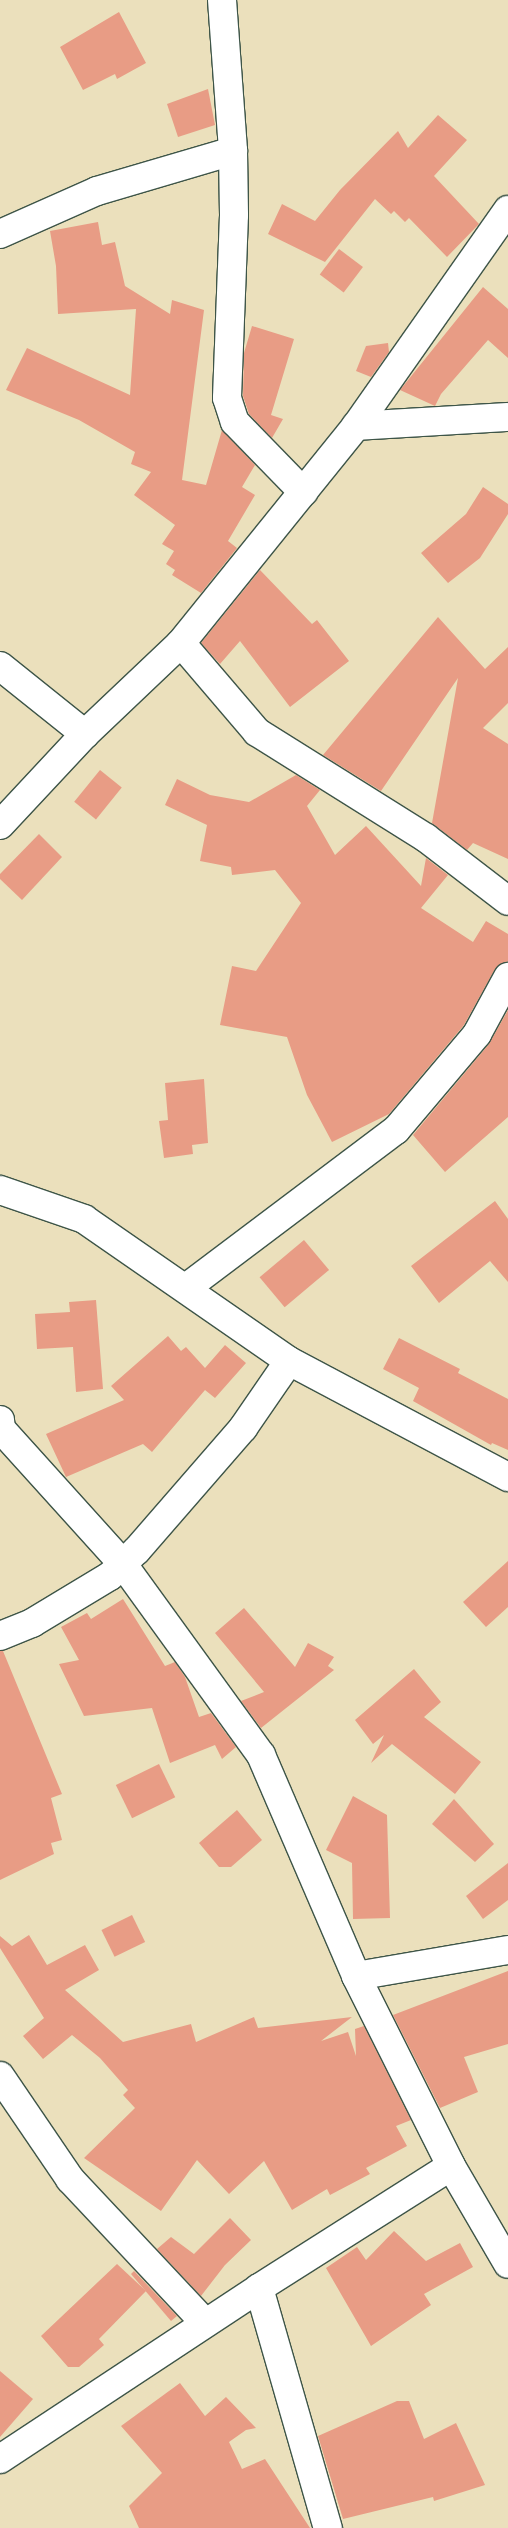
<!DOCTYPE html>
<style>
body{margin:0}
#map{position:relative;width:508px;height:2528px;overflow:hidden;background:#ebe0bc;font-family:"Shantell Sans",sans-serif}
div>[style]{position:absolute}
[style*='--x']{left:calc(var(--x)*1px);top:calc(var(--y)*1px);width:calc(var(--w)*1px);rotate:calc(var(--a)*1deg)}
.building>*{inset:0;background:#e89c85;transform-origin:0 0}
.roads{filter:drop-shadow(1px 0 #3e5548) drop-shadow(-1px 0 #3e5548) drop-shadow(0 1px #3e5548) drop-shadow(0 -1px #3e5548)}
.street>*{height:28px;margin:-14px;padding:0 14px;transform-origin:14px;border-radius:14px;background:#fff}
span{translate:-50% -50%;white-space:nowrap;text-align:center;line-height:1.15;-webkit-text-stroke:5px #fff;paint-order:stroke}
</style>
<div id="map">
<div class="building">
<i style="clip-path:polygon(119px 12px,146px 63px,117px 79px,115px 74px,83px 90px,60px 47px)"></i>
<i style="clip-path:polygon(208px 89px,215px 125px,178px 137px,167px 104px)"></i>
<i style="clip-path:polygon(438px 115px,467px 140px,434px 176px,479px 224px,447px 257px,409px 218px,405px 222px,394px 211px,391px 214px,375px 199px,325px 262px,268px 234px,282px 204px,315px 221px,340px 190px,398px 131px,408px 148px)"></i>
<i style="clip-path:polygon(98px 222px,102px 245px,115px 242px,125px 286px,170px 314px,172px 300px,204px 310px,182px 480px,206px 485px,222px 430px,255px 465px,242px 487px,255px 495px,228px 541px,237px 548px,201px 593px,172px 575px,175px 570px,166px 564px,174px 551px,162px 544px,175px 525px,134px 495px,151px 472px,131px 464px,135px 452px,79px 420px,6px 390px,27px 348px,130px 395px,136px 309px,58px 314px,56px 266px,50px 231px)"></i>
<i style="left:339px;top:249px;width:30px;height:32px;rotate:37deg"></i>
<i style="clip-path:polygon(483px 287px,508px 309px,508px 358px,488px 340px,441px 394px,435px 406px,400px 390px)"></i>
<i style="clip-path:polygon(252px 326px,294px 339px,271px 415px,283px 419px,272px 438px,249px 414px,243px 396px,244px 353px)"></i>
<i style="clip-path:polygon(388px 343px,389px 352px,371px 377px,356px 371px,366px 346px)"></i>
<i style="clip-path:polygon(483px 487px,508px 504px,508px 514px,480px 558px,448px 583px,421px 553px,466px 514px)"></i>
<i style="clip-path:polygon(260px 570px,312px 624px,317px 620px,349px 661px,290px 707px,240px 641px,220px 664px,201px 643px)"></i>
<i style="clip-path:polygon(438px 617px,485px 669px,508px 647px,508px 703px,483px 728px,508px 744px,508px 859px,473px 843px,467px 850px,432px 823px,458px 678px,381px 791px,323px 755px)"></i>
<i style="left:100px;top:770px;width:28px;height:41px;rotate:39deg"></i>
<i style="clip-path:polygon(296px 775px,320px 790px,307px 806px,335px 855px,366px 826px,421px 886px,426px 858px,448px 875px,421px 908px,473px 942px,486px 921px,508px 934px,508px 961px,495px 969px,464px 1025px,389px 1114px,332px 1142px,307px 1095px,287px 1037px,220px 1025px,232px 966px,256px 971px,301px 903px,275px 870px,232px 875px,231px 867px,200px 861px,207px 825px,165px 805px,177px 779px,210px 795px,249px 802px)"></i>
<i style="clip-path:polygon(39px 834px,62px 857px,22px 900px,0 879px,0 874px)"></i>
<i style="clip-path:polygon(508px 1010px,508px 1117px,445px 1172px,413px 1135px,489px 1044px)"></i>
<i style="clip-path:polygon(204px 1079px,208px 1143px,192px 1145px,193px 1154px,164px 1158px,159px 1121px,168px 1120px,165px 1083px)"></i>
<i style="clip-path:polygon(495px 1201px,508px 1219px,508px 1282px,490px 1261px,439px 1303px,411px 1266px)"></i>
<i style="left:304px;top:1240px;width:39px;height:58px;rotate:50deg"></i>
<i style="clip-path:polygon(96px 1300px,103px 1389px,76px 1392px,73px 1347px,37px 1349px,35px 1314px,70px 1312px,69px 1302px)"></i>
<i style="clip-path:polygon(168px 1336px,181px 1351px,186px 1347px,205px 1368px,225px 1345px,246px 1363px,215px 1398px,205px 1390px,152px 1452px,143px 1444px,66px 1477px,46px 1434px,124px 1400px,111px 1386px)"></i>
<i style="clip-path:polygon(399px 1338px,460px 1369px,458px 1373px,508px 1399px,508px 1450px,492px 1443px,491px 1445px,413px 1401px,419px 1388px,383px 1369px)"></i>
<i style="clip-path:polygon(508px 1561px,508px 1607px,486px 1627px,463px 1602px)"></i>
<i style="clip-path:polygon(123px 1599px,165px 1666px,175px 1662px,185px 1677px,199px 1717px,211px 1713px,236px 1747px,222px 1759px,215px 1745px,170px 1763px,152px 1708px,84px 1716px,59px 1664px,79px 1660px,61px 1627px,87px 1613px,91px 1619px)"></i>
<i style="clip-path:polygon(244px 1608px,295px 1667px,308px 1643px,334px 1657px,328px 1666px,334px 1670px,261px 1728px,241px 1701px,264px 1692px,215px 1633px)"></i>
<i style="clip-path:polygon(0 1651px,3px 1651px,62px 1794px,51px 1798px,62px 1840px,51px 1843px,54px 1854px,0 1880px)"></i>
<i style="clip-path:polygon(414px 1669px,441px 1702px,424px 1717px,481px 1762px,455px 1794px,392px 1744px,371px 1763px,384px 1735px,373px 1744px,355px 1720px)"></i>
<i style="left:159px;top:1764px;width:37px;height:48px;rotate:64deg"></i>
<i style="clip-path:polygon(353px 1796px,387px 1815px,390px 1918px,353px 1919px,352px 1863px,326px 1850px)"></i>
<i style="clip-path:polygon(454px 1799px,494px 1844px,475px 1862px,432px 1824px)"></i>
<i style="clip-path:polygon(237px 1810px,262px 1840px,231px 1867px,219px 1867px,199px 1843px)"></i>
<i style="clip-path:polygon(508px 1863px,508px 1900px,483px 1919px,466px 1896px)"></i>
<i style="left:132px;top:1915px;width:30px;height:34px;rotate:64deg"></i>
<i style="clip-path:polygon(29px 1935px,47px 1965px,85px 1945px,99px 1970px,65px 1990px,123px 2042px,191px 2024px,196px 2042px,254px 2017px,258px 2028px,352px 2017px,321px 2041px,348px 2032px,356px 2056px,355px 2029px,364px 2026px,411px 2120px,396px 2126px,407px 2146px,366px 2168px,370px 2174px,330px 2195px,327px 2189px,292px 2210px,264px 2161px,229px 2194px,197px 2160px,161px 2211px,84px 2158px,135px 2108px,123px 2095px,128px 2090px,100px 2058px,72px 2035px,43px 2059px,23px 2036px,44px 2018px,0 1948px,0 1936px,12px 1946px)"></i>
<i style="clip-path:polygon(508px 1971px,508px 2044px,464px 2057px,478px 2092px,440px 2108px,393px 2015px)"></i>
<i style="clip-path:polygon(230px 2218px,251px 2240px,225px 2265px,201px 2296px,157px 2249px,171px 2237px,194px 2254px)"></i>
<i style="clip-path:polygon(394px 2231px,426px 2261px,460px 2243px,473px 2267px,424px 2294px,431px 2305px,371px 2346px,326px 2268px,357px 2247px,366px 2260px)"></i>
<i style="clip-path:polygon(117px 2264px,146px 2291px,99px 2339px,104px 2345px,79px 2367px,68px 2367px,41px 2336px)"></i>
<i style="clip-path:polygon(134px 2271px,177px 2316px,171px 2321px,131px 2274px)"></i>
<i style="clip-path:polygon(0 2371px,33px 2399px,0 2437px)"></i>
<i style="clip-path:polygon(180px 2383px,205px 2416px,226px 2397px,256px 2428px,246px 2430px,229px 2442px,242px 2469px,265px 2459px,310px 2528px,139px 2528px,129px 2506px,162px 2473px,121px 2426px)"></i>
<i style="clip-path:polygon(397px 2401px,409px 2401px,424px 2439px,456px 2423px,485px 2485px,434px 2501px,433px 2497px,343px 2519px,318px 2436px)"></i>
</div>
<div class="roads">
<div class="street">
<i style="--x:222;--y:0;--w:151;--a:85.8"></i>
<i style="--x:233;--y:151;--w:64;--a:89.1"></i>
<i style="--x:234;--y:215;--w:183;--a:92.2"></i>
<i style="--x:227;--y:398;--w:25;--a:72"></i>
<i style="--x:235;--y:422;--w:98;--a:45.8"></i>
<i style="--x:0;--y:234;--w:106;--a:-23.9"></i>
<i style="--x:97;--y:191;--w:142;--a:-16.4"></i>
<i style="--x:356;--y:426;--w:152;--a:-3.4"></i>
<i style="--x:181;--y:643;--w:117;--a:49.5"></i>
<i style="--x:257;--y:732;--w:199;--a:32.1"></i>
<i style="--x:426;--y:838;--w:103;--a:37.5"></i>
<i style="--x:0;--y:666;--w:109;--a:38.7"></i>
<i style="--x:0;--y:825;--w:125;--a:-47"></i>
<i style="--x:85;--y:734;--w:132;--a:-43.5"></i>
<i style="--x:181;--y:643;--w:279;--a:-51.1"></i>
<i style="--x:356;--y:426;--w:264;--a:-54.9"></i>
<i style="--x:0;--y:1190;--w:89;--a:19"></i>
<i style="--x:84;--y:1219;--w:249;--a:34.7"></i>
<i style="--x:289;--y:1361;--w:248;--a:27.9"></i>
<i style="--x:186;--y:1288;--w:263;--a:-37"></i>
<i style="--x:396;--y:1130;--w:126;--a:-49.8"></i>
<i style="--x:477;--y:1034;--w:65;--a:-61.5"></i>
<i style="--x:0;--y:1420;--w:9;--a:84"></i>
<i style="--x:1;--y:1429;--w:181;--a:47.9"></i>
<i style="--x:122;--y:1563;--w:237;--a:54.1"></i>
<i style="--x:261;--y:1755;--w:241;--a:66.7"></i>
<i style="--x:356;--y:1976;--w:212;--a:63.4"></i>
<i style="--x:451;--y:2166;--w:113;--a:59.8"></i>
<i style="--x:0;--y:1636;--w:35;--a:-22"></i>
<i style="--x:32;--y:1623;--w:91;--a:-31.1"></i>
<i style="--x:110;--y:1576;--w:37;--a:-44"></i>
<i style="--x:137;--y:1550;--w:162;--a:-49"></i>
<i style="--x:243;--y:1428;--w:81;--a:-55.5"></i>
<i style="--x:356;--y:1976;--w:154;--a:-9.7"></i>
<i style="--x:0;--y:2076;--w:125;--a:55.8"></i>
<i style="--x:70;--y:2179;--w:197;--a:46.8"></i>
<i style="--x:259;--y:2288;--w:250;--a:74"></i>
<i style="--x:0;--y:2459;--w:310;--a:-33.4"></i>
<i style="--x:259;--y:2288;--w:227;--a:-32.4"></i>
</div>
</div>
</div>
